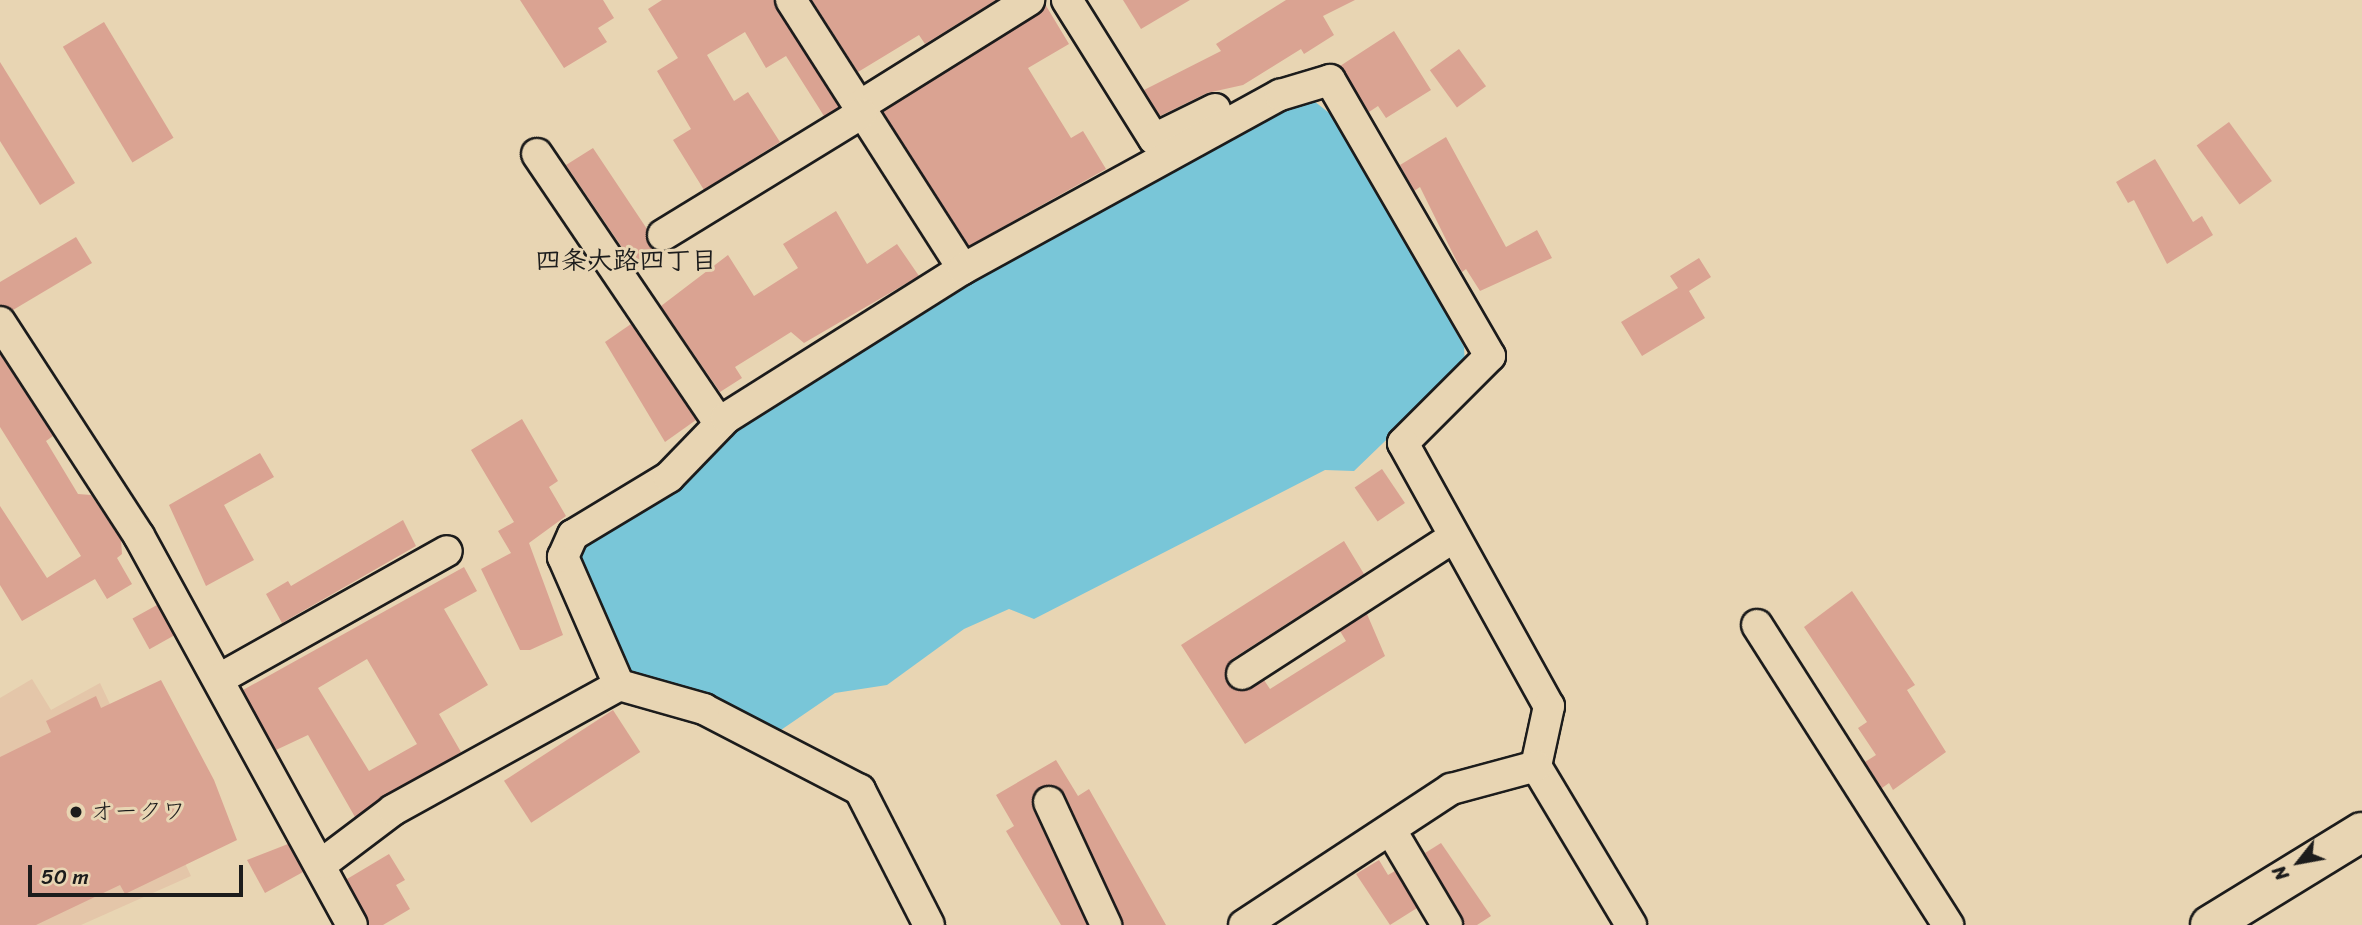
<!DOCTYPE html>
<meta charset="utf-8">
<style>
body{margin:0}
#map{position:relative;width:2362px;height:925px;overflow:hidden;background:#e8d5b3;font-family:Sriracha,"Klee One",sans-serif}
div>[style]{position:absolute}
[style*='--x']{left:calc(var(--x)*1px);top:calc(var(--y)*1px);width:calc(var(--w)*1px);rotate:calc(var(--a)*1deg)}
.built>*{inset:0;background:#e4c6a9}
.water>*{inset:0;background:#79c6d8}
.building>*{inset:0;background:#daa392;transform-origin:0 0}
.roads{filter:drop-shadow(2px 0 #1c1c1c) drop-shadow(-2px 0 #1c1c1c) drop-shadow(0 2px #1c1c1c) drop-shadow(0 -2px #1c1c1c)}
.minor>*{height:30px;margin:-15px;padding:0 15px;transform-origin:15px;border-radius:15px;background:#e8d5b3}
.primary>*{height:38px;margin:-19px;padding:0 19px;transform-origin:19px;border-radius:19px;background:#e8d5b3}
.dots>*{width:19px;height:19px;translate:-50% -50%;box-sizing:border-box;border:4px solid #e8d5b3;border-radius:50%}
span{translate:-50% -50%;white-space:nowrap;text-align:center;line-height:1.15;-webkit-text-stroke:6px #e8d5b3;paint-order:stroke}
.poi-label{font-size:24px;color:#1c1c1c}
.left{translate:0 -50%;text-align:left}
.neighbourhood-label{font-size:26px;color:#1c1c1c;font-weight:700}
.north{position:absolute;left:2264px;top:827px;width:70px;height:70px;-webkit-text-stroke:5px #e8d5b3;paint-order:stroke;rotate:239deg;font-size:19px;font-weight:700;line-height:28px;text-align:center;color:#1c1c1c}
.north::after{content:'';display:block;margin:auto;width:24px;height:32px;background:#1c1c1c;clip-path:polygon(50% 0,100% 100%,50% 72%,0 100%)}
.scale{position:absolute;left:28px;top:865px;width:215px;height:32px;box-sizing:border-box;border:4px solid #1c1c1c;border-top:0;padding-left:9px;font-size:21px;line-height:24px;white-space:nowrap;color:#1c1c1c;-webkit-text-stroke:5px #e8d5b3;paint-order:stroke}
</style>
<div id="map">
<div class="built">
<i style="clip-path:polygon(32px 679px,51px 710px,100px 683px,191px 876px,81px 925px,0 925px,0 698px)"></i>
</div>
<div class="water">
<i style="clip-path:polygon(1314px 101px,1343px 124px,1464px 347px,1465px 364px,1354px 471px,1325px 470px,1034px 619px,1009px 609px,964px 629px,887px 685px,835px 693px,778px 732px,713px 695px,626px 672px,579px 558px,582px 542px,736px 420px,907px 312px,973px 282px,982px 266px,1257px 121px)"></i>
</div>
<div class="building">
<i style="clip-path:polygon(520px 0,603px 0,614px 18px,598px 28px,607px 42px,564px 68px)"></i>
<i style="clip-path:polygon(662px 0,774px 0,839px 107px,824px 116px,786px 56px,766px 68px,745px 32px,707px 55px,734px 101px,748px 92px,780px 142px,704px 190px,673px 140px,691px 129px,657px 71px,678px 58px,648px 9px)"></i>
<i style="clip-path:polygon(812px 0,996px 0,925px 44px,919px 35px,858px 72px)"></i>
<i style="clip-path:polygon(1123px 0,1190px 0,1141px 29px)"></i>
<i style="clip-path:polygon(1286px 0,1355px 0,1323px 16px,1334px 35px,1304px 54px,1301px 49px,1243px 85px,1207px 93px,1160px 116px,1144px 90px,1221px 51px,1216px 44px)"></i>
<i style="clip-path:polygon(1045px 4px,1069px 44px,1028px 68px,1071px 138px,1083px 131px,1106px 169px,969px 246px,883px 112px)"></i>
<i style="left:104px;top:22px;width:135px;height:48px;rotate:59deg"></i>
<i style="clip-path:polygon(1394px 31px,1431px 90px,1386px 118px,1378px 106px,1369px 112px,1340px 66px)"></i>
<i style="left:1459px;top:49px;width:46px;height:36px;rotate:54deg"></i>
<i style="clip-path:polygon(0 62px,75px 183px,40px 205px,0 141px)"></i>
<i style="left:2229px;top:122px;width:73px;height:40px;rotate:54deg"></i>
<i style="clip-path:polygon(1446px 137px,1506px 247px,1537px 230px,1552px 258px,1480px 291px,1466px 269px,1462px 272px,1420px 187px,1414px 191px,1400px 165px)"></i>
<i style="clip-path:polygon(593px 148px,647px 229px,649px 245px,662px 253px,636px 268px,566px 165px)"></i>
<i style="clip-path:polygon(2155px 159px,2193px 222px,2202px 216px,2213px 235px,2167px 264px,2134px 200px,2128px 203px,2116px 182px)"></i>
<i style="clip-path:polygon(836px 211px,867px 264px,897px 244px,919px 276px,804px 343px,791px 332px,735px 367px,742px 378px,720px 392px,661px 306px,728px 255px,754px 296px,798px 268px,783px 244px)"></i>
<i style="clip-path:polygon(76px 237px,92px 263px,13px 310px,0 305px,0 282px)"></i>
<i style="clip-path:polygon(1699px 258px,1711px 277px,1689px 291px,1705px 318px,1642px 356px,1621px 322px,1678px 288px,1670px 276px)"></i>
<i style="clip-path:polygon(631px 324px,696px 420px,665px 442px,605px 342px)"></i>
<i style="clip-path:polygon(0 354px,53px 436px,46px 441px,78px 494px,91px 495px,121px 540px,122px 554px,117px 558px,132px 584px,107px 599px,95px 579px,22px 621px,0 585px,0 506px,47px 578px,81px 556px,0 427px)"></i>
<i style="clip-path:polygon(522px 419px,558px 481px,549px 487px,566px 516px,529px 543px,563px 635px,530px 650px,520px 650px,481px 569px,511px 553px,498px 531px,514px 522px,471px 450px)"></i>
<i style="clip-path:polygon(260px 453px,274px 477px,224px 505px,254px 560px,206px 586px,169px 505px)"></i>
<i style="left:1382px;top:469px;width:41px;height:33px;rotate:56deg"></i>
<i style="clip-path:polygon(403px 520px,416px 546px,282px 623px,266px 594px,288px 581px,291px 586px)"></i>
<i style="clip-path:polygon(1344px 541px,1364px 574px,1232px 659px,1227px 683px,1244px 691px,1264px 680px,1270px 689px,1346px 641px,1340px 631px,1367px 614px,1385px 656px,1245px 744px,1181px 645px)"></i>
<i style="clip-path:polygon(evenodd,464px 567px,477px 591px,444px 609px,488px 685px,439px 714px,461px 752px,355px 817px,308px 735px,276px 750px,243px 690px,464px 567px,367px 659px,417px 744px,369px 771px,318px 688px,367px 659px)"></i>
<i style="clip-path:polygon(1852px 591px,1915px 685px,1907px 690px,1946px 752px,1893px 790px,1889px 783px,1882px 788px,1865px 762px,1876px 755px,1858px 728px,1867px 722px,1804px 627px)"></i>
<i style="left:157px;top:605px;width:35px;height:28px;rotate:61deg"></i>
<i style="clip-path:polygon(161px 680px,214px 780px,237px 840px,125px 894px,120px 885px,36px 925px,0 925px,0 757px,51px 732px,46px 721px,96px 696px,101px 708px)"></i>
<i style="left:613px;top:710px;width:50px;height:130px;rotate:57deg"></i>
<i style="clip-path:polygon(1056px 760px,1078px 796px,1089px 789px,1166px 925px,1123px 925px,1065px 795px,1050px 785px,1035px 791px,1033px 809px,1087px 925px,1061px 925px,1006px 831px,1014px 826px,996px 795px)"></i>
<i style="clip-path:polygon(1441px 843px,1491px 916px,1477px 925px,1464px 925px,1425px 853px)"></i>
<i style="clip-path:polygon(288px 844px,303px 872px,265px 893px,247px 860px)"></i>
<i style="clip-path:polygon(389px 854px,405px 880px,396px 885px,410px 909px,383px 925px,369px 925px,347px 879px)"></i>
<i style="clip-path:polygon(1379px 860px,1388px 875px,1395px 871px,1417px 908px,1390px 925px,1356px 874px)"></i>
</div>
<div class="roads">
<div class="minor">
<i style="--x:791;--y:0;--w:319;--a:57.4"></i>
<i style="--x:1067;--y:0;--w:164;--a:58"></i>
<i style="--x:1154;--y:139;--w:68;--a:-26.2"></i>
<i style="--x:858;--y:107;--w:202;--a:-32"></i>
<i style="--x:537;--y:154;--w:326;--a:55.9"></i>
<i style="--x:663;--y:235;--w:233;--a:-31.5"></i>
<i style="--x:0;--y:322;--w:255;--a:57"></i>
<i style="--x:139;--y:536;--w:443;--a:61.3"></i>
<i style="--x:1757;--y:625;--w:356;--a:57.5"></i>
<i style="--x:1242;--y:674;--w:250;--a:-32.9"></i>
<i style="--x:219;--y:679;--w:261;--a:-29.3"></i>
<i style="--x:1049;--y:802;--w:136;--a:65.1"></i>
<i style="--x:1392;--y:832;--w:108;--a:59.4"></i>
<i style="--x:323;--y:863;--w:88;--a:-37.1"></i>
<i style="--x:393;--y:810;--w:258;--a:-28.9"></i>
<i style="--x:929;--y:925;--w:152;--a:-117.1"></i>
<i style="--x:860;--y:790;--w:176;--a:-152.6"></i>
<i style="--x:704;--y:709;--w:88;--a:-164.2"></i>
<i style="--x:619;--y:685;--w:140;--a:-113.6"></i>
<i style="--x:563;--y:557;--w:24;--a:-66"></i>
<i style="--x:573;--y:535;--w:112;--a:-31.1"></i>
<i style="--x:669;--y:477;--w:82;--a:-46"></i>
<i style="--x:726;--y:418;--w:280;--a:-32.2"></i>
<i style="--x:963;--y:269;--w:362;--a:-28.8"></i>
<i style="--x:1280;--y:95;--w:52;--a:-16.7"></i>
<i style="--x:1330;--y:80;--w:319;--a:59.9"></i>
<i style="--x:1490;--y:356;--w:123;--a:135"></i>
<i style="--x:1403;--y:443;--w:301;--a:61"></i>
<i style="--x:1549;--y:706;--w:61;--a:102.2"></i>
<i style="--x:1536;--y:766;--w:185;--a:59.1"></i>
<i style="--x:1244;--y:925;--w:248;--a:-33.3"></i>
<i style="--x:1451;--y:789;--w:88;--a:-15.1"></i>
</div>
<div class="primary">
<i style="--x:2210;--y:925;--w:178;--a:-31.5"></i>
</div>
</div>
<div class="dots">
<i style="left:76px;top:812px;background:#1c1c1c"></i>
</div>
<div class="poi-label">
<span class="left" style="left:90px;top:812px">オークワ</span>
</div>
<div class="neighbourhood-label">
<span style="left:626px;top:261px">四条大路四丁目</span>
</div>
<div class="north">N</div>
<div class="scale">50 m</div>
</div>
